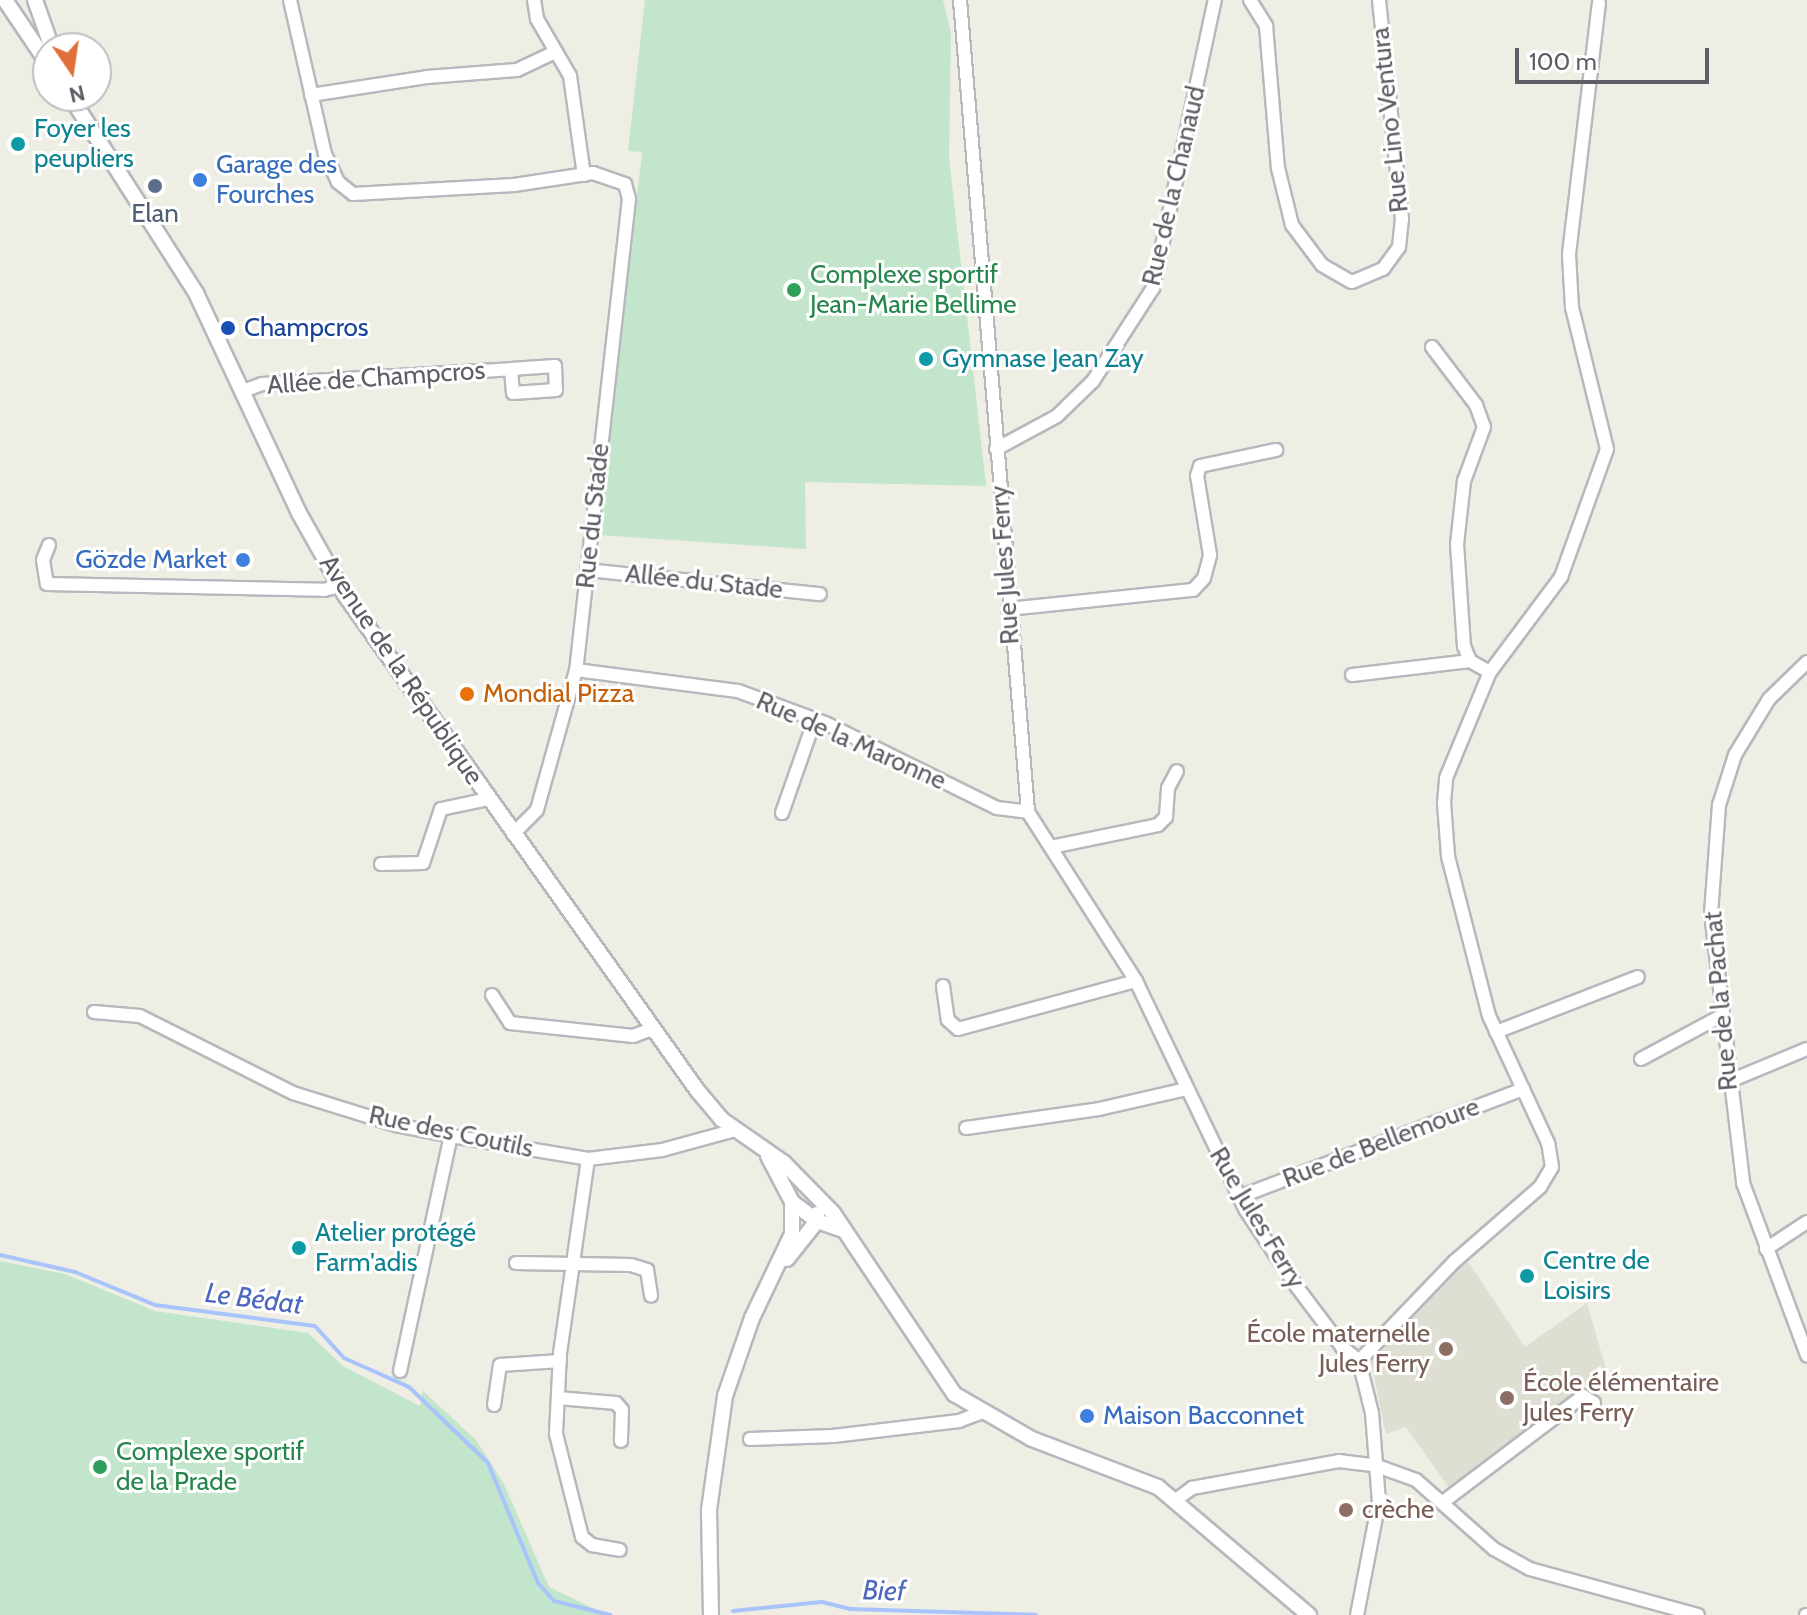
<!DOCTYPE html>
<meta charset="utf-8">
<style>
body{margin:0}
#map{position:relative;width:1807px;height:1615px;overflow:hidden;background:#eeeee5;font-family:Cabin,sans-serif}
div>[style]{position:absolute}
[style*='--x']{left:calc(var(--x)*1px);top:calc(var(--y)*1px);width:calc(var(--w)*1px);rotate:calc(var(--a)*1deg)}
.education>*{inset:0;background:#deded3}
.green>*{inset:0;background:#c3e5cb}
.stream>*{height:4px;margin:-2px;padding:0 2px;transform-origin:2px;border-radius:2px;background:#a9c3fb}
.roads{filter:drop-shadow(2px 0 #b7b8be) drop-shadow(-2px 0 #b7b8be) drop-shadow(0 2px #b7b8be) drop-shadow(0 -2px #b7b8be)}
.minor>*{height:12px;margin:-6px;padding:0 6px;transform-origin:6px;border-radius:6px;background:#fff}
.tertiary>*{height:14px;margin:-7px;padding:0 7px;transform-origin:7px;border-radius:7px;background:#fff}
.dots>*{width:22px;height:22px;translate:-50% -50%;box-sizing:border-box;border:4px solid #fff;border-radius:50%}
span{translate:-50% -50%;white-space:nowrap;text-align:center;line-height:1.15;-webkit-text-stroke:6px #fff;paint-order:stroke}
.street-label{font-size:26px;color:#5d5e65}
.culture-label{font-size:26px;color:#0d838f}
.left{translate:0 -50%;text-align:left}
.shop-label{font-size:26px;color:#366cbe}
.right{translate:-100% -50%;text-align:right}
.service-label{font-size:26px;color:#4e5e75}
.leisure-label{font-size:26px;color:#27864d}
.transit-label{font-size:26px;color:#164399}
.food-label{font-size:26px;color:#c56008}
.education-label{font-size:26px;color:#785e54}
.water-label{font-size:28px;color:#4c67be;font-style:italic}
.north{position:absolute;left:32px;top:32px;width:80px;height:80px;box-sizing:border-box;background:#fff;border:2px solid #bebfc1;border-radius:50%;rotate:167deg;font-size:22px;font-weight:700;line-height:32px;text-align:center;color:#5d5e65}
.north::after{content:'';display:block;margin:auto;width:28px;height:36px;background:#e16f39;clip-path:polygon(50% 0,100% 100%,50% 72%,0 100%)}
.scale{position:absolute;left:1515px;top:48px;width:194px;height:36px;box-sizing:border-box;border:4px solid #5d5e65;border-top:0;padding-left:10px;font-size:24px;line-height:28px;white-space:nowrap;color:#5d5e65;-webkit-text-stroke:6px #fff;paint-order:stroke}
</style>
<div id="map">
<div class="education">
<i style="clip-path:polygon(1465px 1263px,1469px 1263px,1525px 1347px,1587px 1303px,1606px 1369px,1450px 1489px,1406px 1427px,1386px 1434px,1371px 1362px)"></i>
</div>
<div class="green">
<i style="clip-path:polygon(645px 0,943px 0,951px 33px,949px 157px,986px 486px,805px 482px,806px 549px,599px 535px,642px 152px,628px 151px)"></i>
<i style="clip-path:polygon(0 1261px,65px 1274px,155px 1311px,308px 1333px,343px 1366px,420px 1406px,423px 1391px,476px 1440px,504px 1484px,549px 1587px,607px 1615px,0 1615px)"></i>
</div>
<div class="stream">
<i style="--x:0;--y:1255;--w:77;--a:12.8"></i>
<i style="--x:75;--y:1272;--w:87;--a:22.4"></i>
<i style="--x:155;--y:1305;--w:161;--a:7.5"></i>
<i style="--x:315;--y:1326;--w:43;--a:47.8"></i>
<i style="--x:344;--y:1358;--w:71;--a:24"></i>
<i style="--x:409;--y:1387;--w:110;--a:43.9"></i>
<i style="--x:488;--y:1463;--w:130;--a:67.4"></i>
<i style="--x:538;--y:1583;--w:24;--a:48"></i>
<i style="--x:554;--y:1601;--w:58;--a:14"></i>
<i style="--x:733;--y:1611;--w:89;--a:-5.8"></i>
<i style="--x:822;--y:1602;--w:29;--a:14"></i>
<i style="--x:850;--y:1609;--w:186;--a:1.8"></i>
</div>
<div class="roads">
<div class="minor">
<i style="--x:290;--y:0;--w:158;--a:77.2"></i>
<i style="--x:325;--y:154;--w:31;--a:65"></i>
<i style="--x:338;--y:182;--w:19;--a:39"></i>
<i style="--x:353;--y:194;--w:161;--a:-3.2"></i>
<i style="--x:514;--y:185;--w:80;--a:-8.6"></i>
<i style="--x:593;--y:173;--w:34;--a:19"></i>
<i style="--x:625;--y:184;--w:16;--a:75"></i>
<i style="--x:629;--y:199;--w:474;--a:96.4"></i>
<i style="--x:576;--y:670;--w:145;--a:105.6"></i>
<i style="--x:537;--y:810;--w:34;--a:135"></i>
<i style="--x:534;--y:0;--w:19;--a:81"></i>
<i style="--x:537;--y:19;--w:66;--a:59.9"></i>
<i style="--x:570;--y:76;--w:100;--a:82"></i>
<i style="--x:960;--y:0;--w:815;--a:85.21"></i>
<i style="--x:1028;--y:812;--w:201;--a:57.4"></i>
<i style="--x:1136;--y:981;--w:253;--a:64.4"></i>
<i style="--x:1245;--y:1209;--w:94;--a:56.3"></i>
<i style="--x:1297;--y:1287;--w:75;--a:53.1"></i>
<i style="--x:1342;--y:1347;--w:22;--a:39"></i>
<i style="--x:1359;--y:1361;--w:54;--a:76"></i>
<i style="--x:1372;--y:1413;--w:88;--a:85.5"></i>
<i style="--x:1379;--y:1501;--w:116;--a:100.9"></i>
<i style="--x:1250;--y:0;--w:31;--a:58"></i>
<i style="--x:1266;--y:26;--w:143;--a:85.2"></i>
<i style="--x:1278;--y:168;--w:59;--a:76.2"></i>
<i style="--x:1292;--y:225;--w:50;--a:53.1"></i>
<i style="--x:1322;--y:265;--w:34;--a:30"></i>
<i style="--x:1352;--y:282;--w:34;--a:-23"></i>
<i style="--x:1383;--y:269;--w:27;--a:-54"></i>
<i style="--x:1399;--y:247;--w:28;--a:-84"></i>
<i style="--x:1402;--y:219;--w:220;--a:-96"></i>
<i style="--x:311;--y:95;--w:117;--a:-8.8"></i>
<i style="--x:427;--y:77;--w:90;--a:-4.4"></i>
<i style="--x:517;--y:70;--w:42;--a:-25.3"></i>
<i style="--x:1432;--y:347;--w:73;--a:52.8"></i>
<i style="--x:1476;--y:405;--w:23;--a:70"></i>
<i style="--x:1484;--y:427;--w:58;--a:110.3"></i>
<i style="--x:1464;--y:481;--w:63;--a:96.3"></i>
<i style="--x:1457;--y:544;--w:102;--a:86.1"></i>
<i style="--x:1464;--y:646;--w:16;--a:68"></i>
<i style="--x:1470;--y:661;--w:23;--a:29"></i>
<i style="--x:243;--y:391;--w:20;--a:-20"></i>
<i style="--x:262;--y:384;--w:249;--a:-3.4"></i>
<i style="--x:511;--y:369;--w:44;--a:-3.9"></i>
<i style="--x:555;--y:366;--w:24;--a:88"></i>
<i style="--x:556;--y:390;--w:43;--a:176"></i>
<i style="--x:513;--y:393;--w:24;--a:-95"></i>
<i style="--x:996;--y:449;--w:69;--a:-28.4"></i>
<i style="--x:1057;--y:416;--w:50;--a:-44.2"></i>
<i style="--x:1093;--y:381;--w:111;--a:-57.2"></i>
<i style="--x:1153;--y:288;--w:295;--a:-77.9"></i>
<i style="--x:49;--y:545;--w:16;--a:112"></i>
<i style="--x:43;--y:560;--w:24;--a:81"></i>
<i style="--x:47;--y:584;--w:277;--a:1.2"></i>
<i style="--x:324;--y:590;--w:16;--a:-14"></i>
<i style="--x:587;--y:570;--w:234;--a:5.9"></i>
<i style="--x:1008;--y:609;--w:186;--a:-5.9"></i>
<i style="--x:1193;--y:590;--w:16;--a:-47"></i>
<i style="--x:1204;--y:578;--w:24;--a:-75"></i>
<i style="--x:1210;--y:555;--w:80;--a:-99.3"></i>
<i style="--x:1197;--y:476;--w:10;--a:-73"></i>
<i style="--x:1200;--y:466;--w:78;--a:-11.9"></i>
<i style="--x:1807;--y:662;--w:53;--a:135.8"></i>
<i style="--x:1769;--y:699;--w:66;--a:121.3"></i>
<i style="--x:1735;--y:755;--w:52;--a:107.7"></i>
<i style="--x:1719;--y:805;--w:108;--a:94.2"></i>
<i style="--x:1711;--y:913;--w:272;--a:83.2"></i>
<i style="--x:1743;--y:1183;--w:184;--a:69.6"></i>
<i style="--x:576;--y:670;--w:163;--a:7.4"></i>
<i style="--x:738;--y:691;--w:93;--a:20.2"></i>
<i style="--x:825;--y:723;--w:192;--a:26.3"></i>
<i style="--x:997;--y:808;--w:31;--a:7"></i>
<i style="--x:1352;--y:675;--w:119;--a:-6.8"></i>
<i style="--x:782;--y:813;--w:100;--a:-70.7"></i>
<i style="--x:1051;--y:847;--w:109;--a:-11.6"></i>
<i style="--x:1158;--y:825;--w:11;--a:-45"></i>
<i style="--x:1166;--y:817;--w:29;--a:-86"></i>
<i style="--x:1168;--y:788;--w:19;--a:-62"></i>
<i style="--x:381;--y:864;--w:42;--a:-1.4"></i>
<i style="--x:423;--y:863;--w:57;--a:-71.6"></i>
<i style="--x:441;--y:809;--w:49;--a:-11.8"></i>
<i style="--x:943;--y:986;--w:34;--a:82"></i>
<i style="--x:948;--y:1020;--w:13;--a:42"></i>
<i style="--x:958;--y:1029;--w:184;--a:-15.1"></i>
<i style="--x:492;--y:995;--w:33;--a:57"></i>
<i style="--x:510;--y:1023;--w:124;--a:6"></i>
<i style="--x:633;--y:1036;--w:20;--a:-20"></i>
<i style="--x:94;--y:1012;--w:46;--a:5"></i>
<i style="--x:140;--y:1016;--w:171;--a:26.7"></i>
<i style="--x:293;--y:1093;--w:108;--a:17.3"></i>
<i style="--x:396;--y:1125;--w:56;--a:11.3"></i>
<i style="--x:451;--y:1136;--w:139;--a:9.5"></i>
<i style="--x:588;--y:1159;--w:75;--a:-6.9"></i>
<i style="--x:662;--y:1150;--w:76;--a:-15.3"></i>
<i style="--x:1496;--y:1032;--w:152;--a:-21.2"></i>
<i style="--x:1641;--y:1059;--w:93;--a:-28.2"></i>
<i style="--x:1730;--y:1081;--w:83;--a:-22.6"></i>
<i style="--x:966;--y:1128;--w:134;--a:-8.1"></i>
<i style="--x:1099;--y:1109;--w:89;--a:-12.9"></i>
<i style="--x:588;--y:1159;--w:197;--a:98.2"></i>
<i style="--x:560;--y:1354;--w:80;--a:92.9"></i>
<i style="--x:556;--y:1434;--w:106;--a:75.8"></i>
<i style="--x:582;--y:1537;--w:13;--a:39"></i>
<i style="--x:592;--y:1545;--w:28;--a:10"></i>
<i style="--x:1239;--y:1197;--w:304;--a:-20.8"></i>
<i style="--x:1766;--y:1249;--w:49;--a:-33.4"></i>
<i style="--x:516;--y:1263;--w:115;--a:1"></i>
<i style="--x:631;--y:1265;--w:17;--a:17"></i>
<i style="--x:647;--y:1270;--w:26;--a:81"></i>
<i style="--x:1359;--y:1361;--w:139;--a:-46.2"></i>
<i style="--x:1455;--y:1261;--w:113;--a:-41"></i>
<i style="--x:1540;--y:1187;--w:23;--a:-59"></i>
<i style="--x:1552;--y:1167;--w:24;--a:-99"></i>
<i style="--x:1548;--y:1143;--w:140;--a:-114.9"></i>
<i style="--x:1489;--y:1016;--w:165;--a:-104.4"></i>
<i style="--x:1448;--y:856;--w:53;--a:-94.3"></i>
<i style="--x:1444;--y:803;--w:25;--a:-85"></i>
<i style="--x:1446;--y:778;--w:115;--a:-67.5"></i>
<i style="--x:1490;--y:672;--w:119;--a:-53.2"></i>
<i style="--x:1561;--y:577;--w:136;--a:-70.2"></i>
<i style="--x:1607;--y:449;--w:145;--a:-103.9"></i>
<i style="--x:1572;--y:308;--w:54;--a:-93.2"></i>
<i style="--x:1569;--y:254;--w:253;--a:-83.2"></i>
<i style="--x:400;--y:1371;--w:240;--a:-77.8"></i>
<i style="--x:558;--y:1398;--w:58;--a:4.9"></i>
<i style="--x:616;--y:1403;--w:9;--a:49"></i>
<i style="--x:622;--y:1410;--w:31;--a:92"></i>
<i style="--x:494;--y:1405;--w:40;--a:-81.5"></i>
<i style="--x:500;--y:1365;--w:60;--a:-3.8"></i>
<i style="--x:750;--y:1439;--w:83;--a:-2.1"></i>
<i style="--x:833;--y:1436;--w:127;--a:-6.8"></i>
<i style="--x:959;--y:1421;--w:22;--a:-21"></i>
<i style="--x:1177;--y:1499;--w:19;--a:-36"></i>
<i style="--x:1192;--y:1488;--w:149;--a:-10.4"></i>
<i style="--x:1339;--y:1461;--w:38;--a:7"></i>
<i style="--x:1377;--y:1466;--w:41;--a:19.7"></i>
<i style="--x:1416;--y:1480;--w:104;--a:41.5"></i>
<i style="--x:1494;--y:1549;--w:41;--a:29.1"></i>
<i style="--x:1530;--y:1569;--w:174;--a:15.3"></i>
<i style="--x:1443;--y:1502;--w:176;--a:-37.1"></i>
<i style="--x:1583;--y:1396;--w:13;--a:32"></i>
<i style="--x:1806;--y:1615;--w:1;--a:0"></i>
</div>
<div class="tertiary">
<i style="--x:5;--y:0;--w:77;--a:56.1"></i>
<i style="--x:35;--y:0;--w:51;--a:70.5"></i>
<i style="--x:70;--y:96;--w:234;--a:57.4"></i>
<i style="--x:196;--y:293;--w:243;--a:64.9"></i>
<i style="--x:299;--y:513;--w:94;--a:60.7"></i>
<i style="--x:345;--y:595;--w:607;--a:54.58"></i>
<i style="--x:697;--y:1090;--w:38;--a:50"></i>
<i style="--x:721;--y:1119;--w:77;--a:34.9"></i>
<i style="--x:784;--y:1163;--w:70;--a:45.6"></i>
<i style="--x:833;--y:1213;--w:218;--a:56.2"></i>
<i style="--x:954;--y:1394;--w:90;--a:30"></i>
<i style="--x:1032;--y:1439;--w:135;--a:20.9"></i>
<i style="--x:1158;--y:1487;--w:198;--a:40.3"></i>
<i style="--x:768;--y:1156;--w:52;--a:62.4"></i>
<i style="--x:792;--y:1202;--w:31;--a:37"></i>
<i style="--x:817;--y:1221;--w:28;--a:19"></i>
<i style="--x:787;--y:1259;--w:48;--a:-51.7"></i>
<i style="--x:817;--y:1221;--w:7;--a:-90"></i>
<i style="--x:711;--y:1615;--w:105;--a:-91.1"></i>
<i style="--x:709;--y:1510;--w:115;--a:-82"></i>
<i style="--x:725;--y:1396;--w:83;--a:-70.9"></i>
<i style="--x:752;--y:1318;--w:93;--a:-64.5"></i>
<i style="--x:792;--y:1234;--w:32;--a:-90"></i>
</div>
</div>
<div class="dots">
<i style="left:18px;top:144px;background:#0f9aa8"></i>
<i style="left:200px;top:180px;background:#3f7fe0"></i>
<i style="left:155px;top:186px;background:#5c6f8a"></i>
<i style="left:794px;top:290px;background:#2e9e5b"></i>
<i style="left:228px;top:328px;background:#1a4fb4"></i>
<i style="left:926px;top:359px;background:#0f9aa8"></i>
<i style="left:243px;top:560px;background:#3f7fe0"></i>
<i style="left:467px;top:694px;background:#e8710a"></i>
<i style="left:299px;top:1248px;background:#0f9aa8"></i>
<i style="left:1527px;top:1276px;background:#0f9aa8"></i>
<i style="left:1446px;top:1349px;background:#8d6e63"></i>
<i style="left:1507px;top:1398px;background:#8d6e63"></i>
<i style="left:1087px;top:1416px;background:#3f7fe0"></i>
<i style="left:100px;top:1467px;background:#2e9e5b"></i>
<i style="left:1346px;top:1510px;background:#8d6e63"></i>
</div>
<div class="street-label">
<span style="left:1390px;top:120px;rotate:-96deg">Rue Lino Ventura</span>
<span style="left:1174px;top:186px;rotate:-77deg">Rue de la Chanaud</span>
<span style="left:376px;top:378px;rotate:-4deg">Allée de Champcros</span>
<span style="left:593px;top:516px;rotate:-84deg">Rue du Stade</span>
<span style="left:1005px;top:565px;rotate:-94deg">Rue Jules Ferry</span>
<span style="left:704px;top:582px;rotate:6deg">Allée du Stade</span>
<span style="left:401px;top:670px;rotate:56deg">Avenue de la République</span>
<span style="left:851px;top:741px;rotate:24deg">Rue de la Maronne</span>
<span style="left:1721px;top:1001px;rotate:-95deg">Rue de la Pachat</span>
<span style="left:451px;top:1132px;rotate:12deg">Rue des Coutils</span>
<span style="left:1381px;top:1143px;rotate:-21deg">Rue de Bellemoure</span>
<span style="left:1257px;top:1218px;rotate:59deg">Rue Jules Ferry</span>
</div>
<div class="culture-label">
<span class="left" style="left:34px;top:144px">Foyer les<br>peupliers</span>
<span class="left" style="left:942px;top:359px">Gymnase Jean Zay</span>
<span class="left" style="left:315px;top:1248px">Atelier protégé<br>Farm'adis</span>
<span class="left" style="left:1543px;top:1276px">Centre de<br>Loisirs</span>
</div>
<div class="shop-label">
<span class="left" style="left:216px;top:180px">Garage des<br>Fourches</span>
<span class="right" style="left:227px;top:560px">Gözde Market</span>
<span class="left" style="left:1103px;top:1416px">Maison Bacconnet</span>
</div>
<div class="service-label">
<span style="left:155px;top:214px">Elan</span>
</div>
<div class="leisure-label">
<span class="left" style="left:810px;top:290px">Complexe sportif<br>Jean-Marie Bellime</span>
<span class="left" style="left:116px;top:1467px">Complexe sportif<br>de la Prade</span>
</div>
<div class="transit-label">
<span class="left" style="left:244px;top:328px">Champcros</span>
</div>
<div class="food-label">
<span class="left" style="left:483px;top:694px">Mondial Pizza</span>
</div>
<div class="education-label">
<span class="right" style="left:1430px;top:1349px">École maternelle<br>Jules Ferry</span>
<span class="left" style="left:1523px;top:1398px">École élémentaire<br>Jules Ferry</span>
<span class="left" style="left:1362px;top:1510px">crèche</span>
</div>
<div class="water-label">
<span style="left:254px;top:1298px;rotate:7deg">Le Bédat</span>
<span style="left:884px;top:1590px;rotate:2deg">Bief</span>
</div>
<div class="north">N</div>
<div class="scale">100 m</div>
</div>
